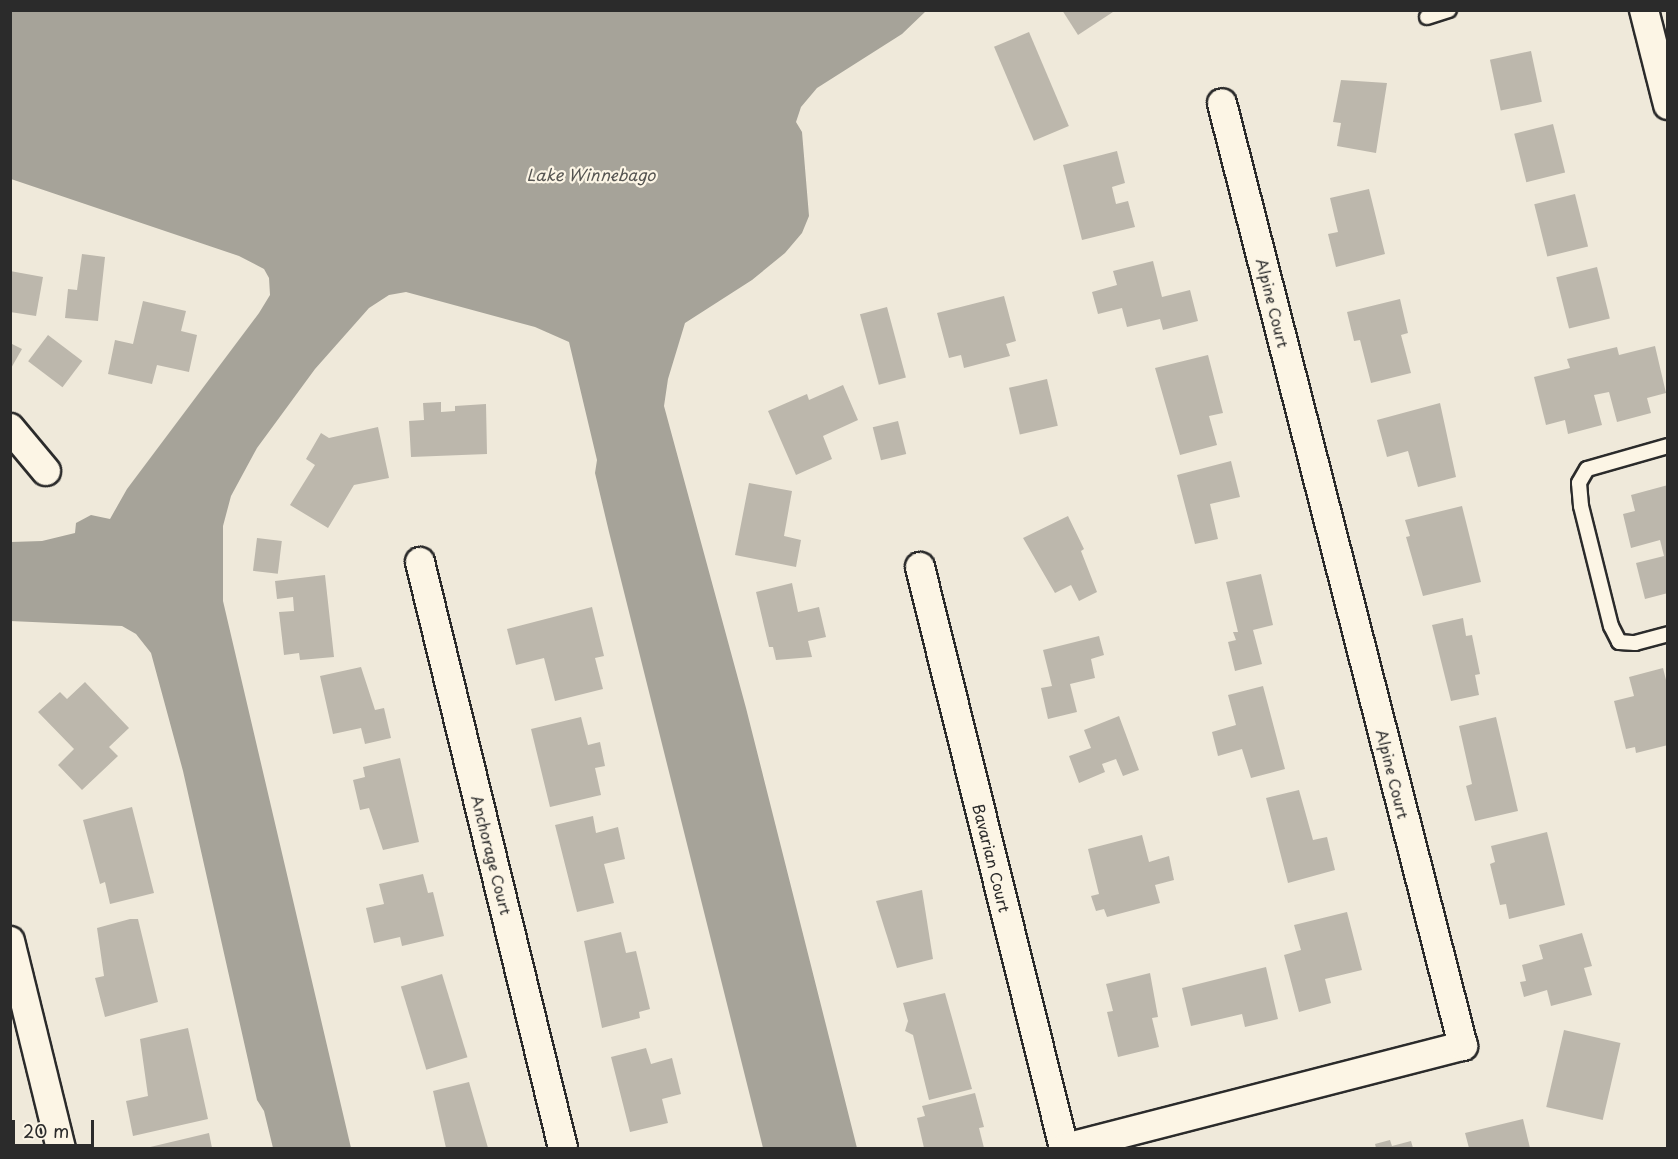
<!DOCTYPE html>
<style>
body{margin:0}
#map{position:relative;width:1678px;height:1159px;overflow:hidden;background:#efe9da;font-family:"Playpen Sans",sans-serif}
div>[style]{position:absolute}
[style*='--x']{left:calc(var(--x)*1px);top:calc(var(--y)*1px);width:calc(var(--w)*1px);rotate:calc(var(--a)*1deg)}
.water>*{inset:0;background:#a6a399}
.building>*{inset:0;background:#bcb7ac;transform-origin:0 0}
.roads{filter:drop-shadow(2px 0 #2b2b2b) drop-shadow(-2px 0 #2b2b2b) drop-shadow(0 2px #2b2b2b) drop-shadow(0 -2px #2b2b2b)}
.service>*{height:14px;margin:-7px;padding:0 7px;transform-origin:7px;border-radius:7px;background:#fcf5e5}
.minor>*{height:28px;margin:-14px;padding:0 14px;transform-origin:14px;border-radius:14px;background:#fcf5e5}
span{translate:-50% -50%;white-space:nowrap;text-align:center;line-height:1.15;-webkit-text-stroke:4.5px #fcf5e5;paint-order:stroke}
.street-label{font-size:15px;color:#2b2b2b}
.water-label{font-size:16px;color:#565552;font-style:italic}
.frame{position:absolute;inset:0;border:12px solid #2b2b2b;pointer-events:none}
.scale{position:absolute;left:12px;top:1120px;width:82px;height:27px;box-sizing:border-box;border:3px solid #2b2b2b;border-top:0;padding-left:8px;font-size:18px;line-height:21px;white-space:nowrap;color:#2b2b2b;-webkit-text-stroke:4px #fcf5e5;paint-order:stroke}
</style>
<div id="map">
<div class="water">
<i style="clip-path:polygon(11px 10px,926px 11px,902px 34px,817px 88px,801px 107px,796px 122px,802px 132px,809px 216px,802px 233px,785px 253px,752px 280px,685px 323px,668px 379px,664px 406px,746px 708px,857px 1148px,763px 1148px,609px 532px,595px 473px,597px 460px,569px 342px,535px 327px,406px 292px,389px 295px,369px 308px,315px 369px,257px 448px,231px 496px,223px 526px,223px 601px,351px 1148px,273px 1148px,264px 1111px,257px 1100px,183px 771px,151px 653px,136px 634px,122px 626px,10px 621px,11px 542px,42px 541px,75px 533px,76px 523px,91px 515px,110px 519px,127px 489px,259px 313px,270px 295px,269px 278px,264px 269px,239px 256px,11px 179px)"></i>
</div>
<div class="building">
<i style="clip-path:polygon(1062px 10px,1116px 10px,1078px 35px)"></i>
<i style="left:1029px;top:32px;width:102px;height:38px;rotate:67deg"></i>
<i style="left:1531px;top:51px;width:52px;height:42px;rotate:78deg"></i>
<i style="clip-path:polygon(1341px 80px,1387px 83px,1376px 153px,1337px 146px,1341px 123px,1333px 122px)"></i>
<i style="left:1553px;top:124px;width:50px;height:40px;rotate:76deg"></i>
<i style="clip-path:polygon(1117px 151px,1125px 183px,1112px 187px,1116px 204px,1128px 201px,1135px 227px,1082px 240px,1063px 165px)"></i>
<i style="clip-path:polygon(1369px 189px,1385px 254px,1336px 267px,1328px 234px,1338px 232px,1330px 198px)"></i>
<i style="left:1575px;top:194px;width:54px;height:42px;rotate:76deg"></i>
<i style="clip-path:polygon(82px 254px,105px 257px,98px 321px,65px 318px,68px 289px,77px 290px)"></i>
<i style="clip-path:polygon(1153px 261px,1162px 297px,1190px 290px,1198px 321px,1163px 330px,1160px 319px,1127px 327px,1122px 308px,1098px 314px,1092px 292px,1117px 285px,1113px 271px)"></i>
<i style="left:1597px;top:267px;width:53px;height:42px;rotate:76deg"></i>
<i style="clip-path:polygon(10px 271px,43px 277px,36px 316px,10px 312px)"></i>
<i style="clip-path:polygon(1004px 296px,1016px 341px,1006px 344px,1010px 356px,964px 368px,961px 355px,949px 358px,937px 313px)"></i>
<i style="clip-path:polygon(1400px 299px,1408px 333px,1401px 335px,1411px 373px,1371px 383px,1360px 340px,1354px 341px,1347px 312px)"></i>
<i style="clip-path:polygon(143px 301px,186px 311px,181px 331px,197px 335px,189px 372px,157px 365px,152px 384px,108px 374px,115px 340px,133px 344px)"></i>
<i style="left:887px;top:307px;width:73px;height:28px;rotate:75deg"></i>
<i style="left:48px;top:335px;width:43px;height:33px;rotate:37deg"></i>
<i style="clip-path:polygon(10px 343px,22px 349px,10px 370px)"></i>
<i style="clip-path:polygon(1655px 346px,1666px 393px,1647px 398px,1651px 413px,1617px 422px,1609px 392px,1594px 395px,1602px 425px,1568px 434px,1565px 420px,1546px 425px,1534px 377px,1570px 368px,1567px 359px,1617px 347px,1619px 355px)"></i>
<i style="clip-path:polygon(1208px 355px,1223px 413px,1209px 416px,1217px 445px,1180px 455px,1155px 368px)"></i>
<i style="left:1047px;top:379px;width:48px;height:39px;rotate:77deg"></i>
<i style="clip-path:polygon(843px 385px,858px 420px,823px 436px,832px 459px,796px 475px,768px 411px,807px 394px,809px 400px)"></i>
<i style="clip-path:polygon(441px 402px,441px 412px,455px 411px,455px 406px,486px 404px,487px 454px,411px 457px,409px 421px,424px 420px,423px 403px)"></i>
<i style="clip-path:polygon(1440px 403px,1456px 477px,1418px 487px,1408px 451px,1387px 457px,1377px 420px)"></i>
<i style="left:898px;top:421px;width:34px;height:26px;rotate:76deg"></i>
<i style="clip-path:polygon(378px 427px,389px 478px,354px 485px,328px 528px,290px 505px,315px 465px,306px 459px,321px 433px,329px 438px)"></i>
<i style="clip-path:polygon(1231px 461px,1240px 497px,1210px 504px,1218px 539px,1195px 544px,1177px 475px)"></i>
<i style="clip-path:polygon(749px 483px,792px 491px,784px 536px,801px 540px,796px 567px,735px 555px)"></i>
<i style="clip-path:polygon(1668px 485px,1668px 593px,1645px 599px,1636px 563px,1664px 556px,1660px 540px,1631px 548px,1623px 514px,1635px 511px,1631px 495px)"></i>
<i style="clip-path:polygon(1462px 506px,1481px 582px,1423px 596px,1406px 537px,1410px 536px,1405px 520px)"></i>
<i style="clip-path:polygon(1068px 516px,1084px 549px,1081px 551px,1097px 592px,1079px 601px,1071px 585px,1055px 593px,1023px 538px)"></i>
<i style="left:257px;top:538px;width:25px;height:33px;rotate:7deg"></i>
<i style="clip-path:polygon(1261px 574px,1273px 625px,1253px 630px,1262px 664px,1235px 671px,1228px 642px,1236px 640px,1233px 632px,1238px 632px,1226px 582px)"></i>
<i style="clip-path:polygon(325px 575px,334px 657px,300px 660px,299px 653px,284px 655px,279px 612px,294px 611px,293px 597px,277px 599px,275px 581px)"></i>
<i style="clip-path:polygon(792px 583px,798px 612px,819px 607px,826px 637px,808px 641px,812px 657px,776px 660px,773px 647px,769px 647px,756px 592px)"></i>
<i style="clip-path:polygon(592px 607px,604px 656px,595px 658px,603px 689px,555px 701px,544px 658px,516px 665px,507px 629px)"></i>
<i style="clip-path:polygon(1463px 618px,1466px 636px,1472px 635px,1480px 674px,1475px 675px,1479px 695px,1451px 701px,1432px 625px)"></i>
<i style="clip-path:polygon(1099px 636px,1104px 655px,1091px 659px,1095px 678px,1070px 684px,1077px 712px,1048px 719px,1041px 688px,1052px 686px,1043px 650px)"></i>
<i style="clip-path:polygon(361px 667px,375px 710px,384px 708px,391px 738px,365px 744px,361px 728px,333px 734px,320px 676px)"></i>
<i style="clip-path:polygon(1663px 668px,1668px 688px,1668px 745px,1636px 753px,1635px 747px,1626px 749px,1614px 701px,1634px 696px,1629px 677px)"></i>
<i style="clip-path:polygon(85px 682px,129px 728px,109px 747px,118px 756px,82px 790px,58px 765px,74px 749px,38px 712px,60px 692px,67px 699px)"></i>
<i style="clip-path:polygon(1263px 686px,1285px 769px,1251px 778px,1242px 749px,1218px 756px,1212px 732px,1236px 725px,1228px 695px)"></i>
<i style="clip-path:polygon(1119px 716px,1139px 770px,1123px 776px,1116px 759px,1102px 764px,1105px 772px,1079px 783px,1069px 756px,1091px 748px,1084px 730px)"></i>
<i style="clip-path:polygon(581px 717px,588px 745px,600px 742px,605px 766px,595px 768px,601px 795px,550px 807px,531px 729px)"></i>
<i style="clip-path:polygon(1496px 717px,1518px 811px,1475px 821px,1466px 786px,1472px 784px,1459px 726px)"></i>
<i style="clip-path:polygon(400px 758px,419px 842px,383px 850px,369px 808px,360px 810px,353px 780px,365px 777px,363px 767px)"></i>
<i style="clip-path:polygon(1299px 790px,1313px 840px,1327px 837px,1335px 870px,1288px 883px,1266px 798px)"></i>
<i style="clip-path:polygon(132px 807px,154px 893px,110px 904px,105px 882px,100px 884px,83px 820px)"></i>
<i style="clip-path:polygon(593px 816px,596px 833px,618px 827px,625px 859px,604px 864px,614px 903px,577px 912px,555px 825px)"></i>
<i style="clip-path:polygon(1547px 832px,1565px 905px,1509px 919px,1506px 904px,1500px 905px,1490px 864px,1495px 862px,1491px 846px)"></i>
<i style="clip-path:polygon(1142px 835px,1149px 862px,1169px 856px,1174px 880px,1155px 885px,1160px 903px,1107px 917px,1104px 909px,1096px 911px,1091px 896px,1099px 894px,1088px 849px)"></i>
<i style="clip-path:polygon(423px 874px,428px 893px,433px 892px,444px 936px,402px 946px,400px 937px,374px 943px,366px 908px,384px 904px,379px 884px)"></i>
<i style="clip-path:polygon(922px 890px,933px 959px,897px 968px,876px 901px)"></i>
<i style="clip-path:polygon(1347px 912px,1362px 970px,1325px 979px,1331px 1003px,1299px 1012px,1284px 955px,1301px 950px,1294px 925px)"></i>
<i style="clip-path:polygon(130px 919px,138px 919px,158px 1002px,105px 1017px,95px 978px,104px 976px,97px 928px)"></i>
<i style="clip-path:polygon(621px 932px,626px 953px,636px 951px,650px 1009px,639px 1012px,640px 1018px,602px 1028px,584px 941px)"></i>
<i style="clip-path:polygon(1582px 933px,1592px 966px,1584px 968px,1592px 995px,1551px 1006px,1547px 990px,1524px 997px,1520px 982px,1526px 981px,1522px 965px,1543px 959px,1539px 945px)"></i>
<i style="clip-path:polygon(1266px 967px,1278px 1019px,1245px 1027px,1242px 1014px,1191px 1026px,1182px 988px)"></i>
<i style="clip-path:polygon(1150px 973px,1158px 1017px,1152px 1018px,1159px 1047px,1118px 1057px,1107px 1012px,1113px 1011px,1106px 984px)"></i>
<i style="left:442px;top:974px;width:87px;height:43px;rotate:73deg"></i>
<i style="clip-path:polygon(945px 993px,972px 1089px,929px 1100px,913px 1035px,905px 1031px,908px 1021px,903px 1003px)"></i>
<i style="clip-path:polygon(188px 1028px,208px 1119px,133px 1136px,126px 1101px,148px 1096px,140px 1039px)"></i>
<i style="left:1564px;top:1030px;width:58px;height:79px;rotate:13deg"></i>
<i style="clip-path:polygon(646px 1048px,651px 1064px,672px 1058px,681px 1094px,662px 1099px,668px 1123px,630px 1132px,611px 1057px)"></i>
<i style="clip-path:polygon(469px 1082px,488px 1148px,446px 1148px,433px 1091px)"></i>
<i style="clip-path:polygon(975px 1093px,984px 1127px,979px 1128px,984px 1148px,924px 1148px,917px 1118px,925px 1116px,922px 1106px)"></i>
<i style="clip-path:polygon(1523px 1119px,1530px 1148px,1469px 1148px,1465px 1133px)"></i>
<i style="clip-path:polygon(209px 1133px,212px 1148px,146px 1148px)"></i>
<i style="clip-path:polygon(1390px 1140px,1392px 1146px,1411px 1141px,1413px 1148px,1376px 1148px,1375px 1144px)"></i>
</div>
<div class="roads">
<div class="service">
<i style="--x:1427;--y:17;--w:23;--a:-18"></i>
<i style="--x:1668;--y:446;--w:84;--a:164.1"></i>
<i style="--x:1587;--y:469;--w:16;--a:120"></i>
<i style="--x:1579;--y:483;--w:23;--a:85"></i>
<i style="--x:1581;--y:506;--w:124;--a:76"></i>
<i style="--x:1611;--y:626;--w:18;--a:63"></i>
<i style="--x:1619;--y:642;--w:16;--a:4"></i>
<i style="--x:1635;--y:643;--w:34;--a:-15"></i>
</div>
<div class="minor">
<i style="--x:1644;--y:10;--w:98;--a:75.8"></i>
<i style="--x:10;--y:428;--w:56;--a:50.1"></i>
<i style="--x:420;--y:562;--w:603;--a:76.29"></i>
<i style="--x:920;--y:567;--w:599;--a:76.08"></i>
<i style="--x:10;--y:941;--w:213;--a:76.2"></i>
<i style="--x:1065;--y:1148;--w:411;--a:-14.4"></i>
<i style="--x:1463;--y:1046;--w:973;--a:-104.34"></i>
</div>
</div>
<div class="street-label">
<span style="left:1273px;top:303px;rotate:76deg">Alpine Court</span>
<span style="left:1393px;top:774px;rotate:76deg">Alpine Court</span>
<span style="left:492px;top:855px;rotate:76deg">Anchorage Court</span>
<span style="left:992px;top:858px;rotate:76deg">Bavarian Court</span>
</div>
<div class="water-label">
<span style="left:591px;top:174px">Lake Winnebago</span>
</div>
<div class="frame"></div>
<div class="scale">20 m</div>
</div>
